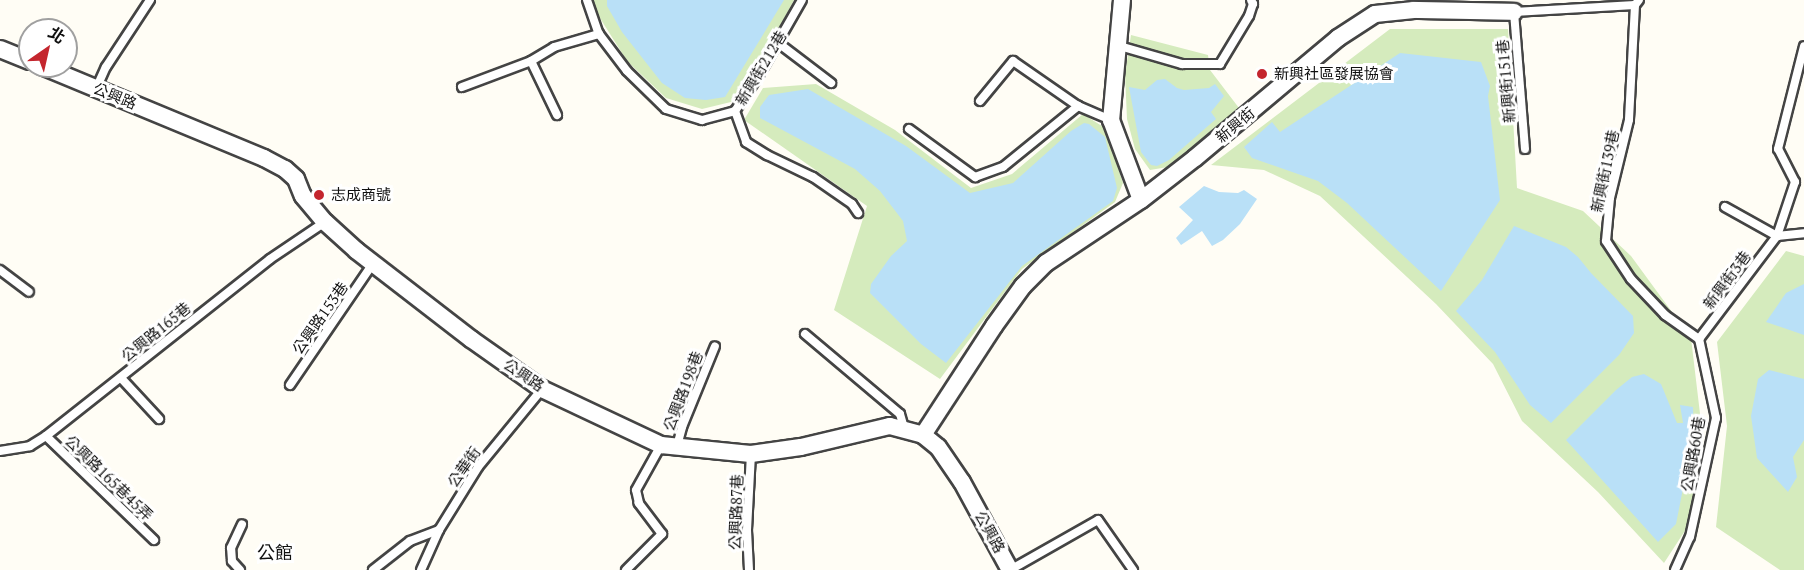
<!DOCTYPE html>
<meta charset="utf-8">
<style>
body{margin:0}
#map{position:relative;width:1804px;height:570px;overflow:hidden;background:#fffdf5;font-family:"PT Serif","Noto Sans TC",serif}
div>[style]{position:absolute}
[style*='--x']{left:calc(var(--x)*1px);top:calc(var(--y)*1px);width:calc(var(--w)*1px);rotate:calc(var(--a)*1deg)}
.green>*{inset:0;background:#d5ebbd}
.water>*{inset:0;background:#b9e0f7}
.roads{filter:drop-shadow(2px 0 #444) drop-shadow(-2px 0 #444) drop-shadow(0 2px #444) drop-shadow(0 -2px #444)}
.lane>*{height:8px;margin:-4px;padding:0 4px;transform-origin:4px;border-radius:4px;background:#fff}
.street>*{height:16px;margin:-8px;padding:0 8px;transform-origin:8px;border-radius:8px;background:#fff}
.dots>*{width:16px;height:16px;translate:-50% -50%;box-sizing:border-box;border:3px solid #fff;border-radius:50%}
span{translate:-50% -50%;white-space:nowrap;text-align:center;line-height:1.15;-webkit-text-stroke:6px #fff;paint-order:stroke}
.street-label{font-size:15px;color:#111}
.poi-label{font-size:15px;color:#111}
.left{translate:0 -50%;text-align:left}
.quarter-label{font-size:18px;color:#111}
.north{position:absolute;left:18px;top:18px;width:60px;height:60px;box-sizing:border-box;background:#fff;border:2px solid #a0a0a0;border-radius:50%;rotate:34deg;font-size:16px;font-weight:700;line-height:24px;text-align:center;color:#111}
.north::after{content:'';display:block;margin:auto;width:21px;height:27px;background:#c4262e;clip-path:polygon(50% 0,100% 100%,50% 72%,0 100%)}
</style>
<div id="map">
<div class="green">
<i style="clip-path:polygon(594px 0,794px 0,759px 65px,735px 101px,702px 109px,666px 98px,627px 61px,593px 7px)"></i>
<i style="clip-path:polygon(1390px 29px,1508px 29px,1517px 188px,1583px 211px,1631px 256px,1691px 338px,1701px 422px,1690px 523px,1664px 563px,1598px 492px,1522px 421px,1493px 364px,1436px 304px,1320px 196px,1264px 170px,1211px 165px)"></i>
<i style="clip-path:polygon(1131px 35px,1208px 55px,1210px 70px,1239px 108px,1168px 167px,1150px 170px,1135px 149px,1127px 119px,1125px 75px)"></i>
<i style="clip-path:polygon(816px 84px,895px 130px,971px 188px,1012px 174px,1083px 114px,1105px 128px,1123px 183px,1115px 202px,1022px 269px,940px 379px,834px 310px,867px 206px,744px 120px,763px 88px)"></i>
<i style="clip-path:polygon(1786px 251px,1804px 256px,1804px 570px,1780px 570px,1716px 527px,1727px 426px,1717px 342px)"></i>
</div>
<div class="water">
<i style="clip-path:polygon(607px 0,784px 0,725px 97px,706px 100px,685px 98px,662px 83px,622px 32px,607px 6px)"></i>
<i style="clip-path:polygon(1400px 53px,1481px 62px,1490px 86px,1488px 96px,1500px 200px,1441px 291px,1347px 203px,1318px 181px,1252px 158px,1244px 147px,1272px 122px,1280px 132px)"></i>
<i style="clip-path:polygon(1165px 79px,1177px 88px,1184px 90px,1209px 88px,1215px 84px,1224px 96px,1211px 112px,1216px 119px,1169px 160px,1157px 166px,1151px 165px,1141px 152px,1129px 87px,1145px 90px,1157px 80px)"></i>
<i style="clip-path:polygon(808px 89px,906px 146px,970px 193px,1013px 183px,1071px 131px,1084px 123px,1089px 124px,1105px 137px,1117px 188px,1113px 201px,1022px 266px,946px 363px,921px 344px,870px 293px,871px 284px,891px 256px,907px 241px,903px 221px,880px 191px,855px 169px,760px 118px,760px 107px,769px 95px)"></i>
<i style="clip-path:polygon(1204px 186px,1219px 192px,1238px 193px,1244px 190px,1257px 199px,1240px 224px,1223px 240px,1212px 246px,1202px 231px,1181px 245px,1176px 238px,1193px 220px,1179px 207px)"></i>
<i style="clip-path:polygon(1514px 226px,1566px 247px,1578px 257px,1591px 273px,1633px 316px,1634px 333px,1619px 355px,1551px 423px,1530px 405px,1495px 352px,1456px 311px,1482px 280px)"></i>
<i style="clip-path:polygon(1804px 284px,1804px 335px,1766px 322px,1786px 293px)"></i>
<i style="clip-path:polygon(1769px 370px,1804px 379px,1804px 440px,1793px 457px,1797px 477px,1788px 492px,1757px 458px,1751px 416px,1758px 379px)"></i>
<i style="clip-path:polygon(1644px 374px,1661px 384px,1677px 423px,1683px 423px,1680px 405px,1693px 407px,1694px 433px,1676px 524px,1658px 542px,1566px 440px,1616px 390px,1632px 377px)"></i>
</div>
<div class="roads">
<div class="lane">
<i style="--x:587;--y:0;--w:36;--a:71"></i>
<i style="--x:599;--y:34;--w:46;--a:52.9"></i>
<i style="--x:627;--y:71;--w:54;--a:44.3"></i>
<i style="--x:666;--y:109;--w:38;--a:17"></i>
<i style="--x:702;--y:120;--w:34;--a:-15"></i>
<i style="--x:735;--y:111;--w:43;--a:-56.3"></i>
<i style="--x:759;--y:75;--w:86;--a:-60.2"></i>
<i style="--x:1635;--y:5;--w:115;--a:93"></i>
<i style="--x:1629;--y:120;--w:80;--a:103.7"></i>
<i style="--x:1610;--y:198;--w:43;--a:95.3"></i>
<i style="--x:1606;--y:241;--w:45;--a:56.7"></i>
<i style="--x:1631;--y:279;--w:50;--a:46.6"></i>
<i style="--x:1665;--y:315;--w:42;--a:35.2"></i>
<i style="--x:777;--y:42;--w:68;--a:37.2"></i>
<i style="--x:1116;--y:45;--w:69;--a:16.1"></i>
<i style="--x:1182;--y:64;--w:38;--a:0"></i>
<i style="--x:1220;--y:64;--w:56;--a:-58.9"></i>
<i style="--x:1249;--y:16;--w:13;--a:-72"></i>
<i style="--x:1253;--y:4;--w:4;--a:-117"></i>
<i style="--x:531;--y:61;--w:60;--a:64.3"></i>
<i style="--x:462;--y:87;--w:74;--a:-20.6"></i>
<i style="--x:531;--y:61;--w:27;--a:-31"></i>
<i style="--x:554;--y:47;--w:47;--a:-16.1"></i>
<i style="--x:96;--y:89;--w:24;--a:-66"></i>
<i style="--x:106;--y:67;--w:80;--a:-56.7"></i>
<i style="--x:980;--y:101;--w:52;--a:-50.5"></i>
<i style="--x:1013;--y:61;--w:79;--a:34.7"></i>
<i style="--x:735;--y:111;--w:33;--a:70"></i>
<i style="--x:746;--y:142;--w:25;--a:32"></i>
<i style="--x:767;--y:155;--w:51;--a:25.6"></i>
<i style="--x:813;--y:177;--w:47;--a:34.7"></i>
<i style="--x:852;--y:204;--w:11;--a:56"></i>
<i style="--x:909;--y:129;--w:82;--a:36"></i>
<i style="--x:975;--y:177;--w:30;--a:-20"></i>
<i style="--x:1003;--y:167;--w:97;--a:-39.1"></i>
<i style="--x:1078;--y:106;--w:36;--a:23"></i>
<i style="--x:1525;--y:149;--w:137;--a:-94.6"></i>
<i style="--x:1514;--y:12;--w:121;--a:-3.3"></i>
<i style="--x:1635;--y:5;--w:6;--a:-51"></i>
<i style="--x:1725;--y:207;--w:60;--a:29.1"></i>
<i style="--x:1777;--y:236;--w:27;--a:-6"></i>
<i style="--x:0;--y:270;--w:36;--a:37"></i>
<i style="--x:805;--y:334;--w:124;--a:40.1"></i>
<i style="--x:900;--y:414;--w:15;--a:74"></i>
<i style="--x:1699;--y:339;--w:129;--a:-52.9"></i>
<i style="--x:1777;--y:236;--w:57;--a:-71.6"></i>
<i style="--x:1795;--y:182;--w:37;--a:-117"></i>
<i style="--x:1778;--y:149;--w:106;--a:-75.8"></i>
<i style="--x:121;--y:378;--w:56;--a:47.2"></i>
<i style="--x:290;--y:385;--w:145;--a:-55.7"></i>
<i style="--x:46;--y:436;--w:150;--a:43.9"></i>
<i style="--x:677;--y:446;--w:20;--a:-75"></i>
<i style="--x:682;--y:427;--w:87;--a:-67.8"></i>
<i style="--x:0;--y:451;--w:30;--a:-9"></i>
<i style="--x:30;--y:446;--w:19;--a:-32"></i>
<i style="--x:46;--y:436;--w:285;--a:-38.3"></i>
<i style="--x:270;--y:259;--w:66;--a:-33.9"></i>
<i style="--x:240;--y:570;--w:12;--a:-132"></i>
<i style="--x:232;--y:561;--w:13;--a:-94"></i>
<i style="--x:231;--y:548;--w:26;--a:-65"></i>
<i style="--x:373;--y:570;--w:47;--a:-38.1"></i>
<i style="--x:410;--y:541;--w:31;--a:-21"></i>
<i style="--x:421;--y:570;--w:44;--a:-65.8"></i>
<i style="--x:439;--y:530;--w:74;--a:-58.2"></i>
<i style="--x:478;--y:467;--w:101;--a:-50.6"></i>
<i style="--x:626;--y:570;--w:51;--a:-45"></i>
<i style="--x:662;--y:534;--w:39;--a:-127"></i>
<i style="--x:639;--y:503;--w:13;--a:-103"></i>
<i style="--x:636;--y:490;--w:51;--a:-60.9"></i>
<i style="--x:749;--y:570;--w:40;--a:-92.9"></i>
<i style="--x:747;--y:530;--w:76;--a:-87"></i>
<i style="--x:1010;--y:570;--w:101;--a:-29.6"></i>
<i style="--x:1098;--y:520;--w:61;--a:55"></i>
<i style="--x:1675;--y:570;--w:36;--a:-66"></i>
<i style="--x:1690;--y:537;--w:122;--a:-77.7"></i>
<i style="--x:1716;--y:418;--w:81;--a:-102.1"></i>
</div>
<div class="street">
<i style="--x:1122;--y:0;--w:121;--a:95.2"></i>
<i style="--x:1111;--y:120;--w:85;--a:69.4"></i>
<i style="--x:0;--y:49;--w:32;--a:22"></i>
<i style="--x:42;--y:66;--w:240;--a:22.5"></i>
<i style="--x:264;--y:158;--w:24;--a:28"></i>
<i style="--x:285;--y:169;--w:15;--a:42"></i>
<i style="--x:296;--y:179;--w:18;--a:68"></i>
<i style="--x:303;--y:196;--w:34;--a:50"></i>
<i style="--x:325;--y:222;--w:43;--a:42.2"></i>
<i style="--x:357;--y:251;--w:144;--a:37.7"></i>
<i style="--x:471;--y:339;--w:87;--a:35.2"></i>
<i style="--x:542;--y:389;--w:132;--a:25.2"></i>
<i style="--x:661;--y:445;--w:90;--a:5.7"></i>
<i style="--x:751;--y:454;--w:50;--a:-8"></i>
<i style="--x:801;--y:447;--w:91;--a:-13.3"></i>
<i style="--x:890;--y:426;--w:34;--a:15"></i>
<i style="--x:923;--y:435;--w:19;--a:39"></i>
<i style="--x:938;--y:447;--w:42;--a:55.6"></i>
<i style="--x:962;--y:482;--w:100;--a:61.4"></i>
<i style="--x:923;--y:435;--w:130;--a:-56.9"></i>
<i style="--x:994;--y:326;--w:49;--a:-54.1"></i>
<i style="--x:1023;--y:286;--w:33;--a:-45"></i>
<i style="--x:1046;--y:263;--w:114;--a:-33.6"></i>
<i style="--x:1141;--y:200;--w:68;--a:-37.9"></i>
<i style="--x:1195;--y:158;--w:187;--a:-40"></i>
<i style="--x:1338;--y:38;--w:44;--a:-33"></i>
<i style="--x:1375;--y:14;--w:39;--a:-6"></i>
<i style="--x:1414;--y:10;--w:100;--a:1.1"></i>
</div>
</div>
<div class="dots">
<i style="left:1262px;top:74px;background:#c4262e"></i>
<i style="left:319px;top:195px;background:#c4262e"></i>
</div>
<div class="street-label">
<span style="left:761px;top:68px;rotate:-59deg">新興街212巷</span>
<span style="left:1506px;top:81px;rotate:-95deg">新興街151巷</span>
<span style="left:115px;top:96px;rotate:22deg">公興路</span>
<span style="left:1235px;top:125px;rotate:-40deg">新興街</span>
<span style="left:1605px;top:171px;rotate:-78deg">新興街139巷</span>
<span style="left:1727px;top:280px;rotate:-53deg">新興街3巷</span>
<span style="left:320px;top:318px;rotate:-55deg">公興路153巷</span>
<span style="left:156px;top:332px;rotate:-39deg">公興路165巷</span>
<span style="left:524px;top:375px;rotate:34deg">公興路</span>
<span style="left:683px;top:391px;rotate:-69deg">公興路198巷</span>
<span style="left:1693px;top:454px;rotate:-80deg">公興路60巷</span>
<span style="left:464px;top:467px;rotate:-55deg">公華街</span>
<span style="left:109px;top:478px;rotate:44deg">公興路165巷45弄</span>
<span style="left:736px;top:512px;rotate:-88deg">公興路87巷</span>
<span style="left:990px;top:532px;rotate:61deg">公興路</span>
</div>
<div class="poi-label">
<span class="left" style="left:1274px;top:74px">新興社區發展協會</span>
<span class="left" style="left:331px;top:195px">志成商號</span>
</div>
<div class="quarter-label">
<span style="left:275px;top:552px">公館</span>
</div>
<div class="north">北</div>
</div>
